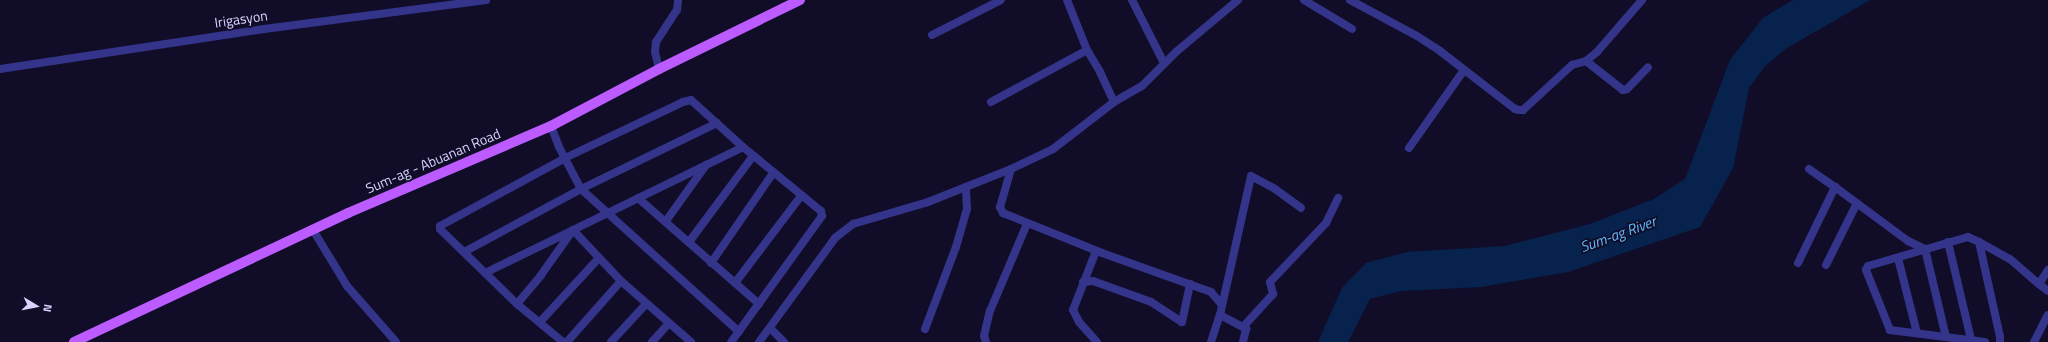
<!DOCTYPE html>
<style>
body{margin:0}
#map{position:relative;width:2048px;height:342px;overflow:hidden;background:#110d28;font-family:"Titillium Web",sans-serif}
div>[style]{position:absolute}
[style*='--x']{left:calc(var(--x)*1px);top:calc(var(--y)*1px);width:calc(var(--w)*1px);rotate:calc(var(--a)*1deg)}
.water>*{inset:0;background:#07234d}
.minor>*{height:8px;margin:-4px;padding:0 4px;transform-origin:4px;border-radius:4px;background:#34348b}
.major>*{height:10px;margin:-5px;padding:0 5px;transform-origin:5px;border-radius:5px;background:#bc5bff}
span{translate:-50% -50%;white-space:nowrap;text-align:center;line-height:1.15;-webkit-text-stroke:3.5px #110d28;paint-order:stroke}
.street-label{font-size:14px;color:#d8d4ff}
.water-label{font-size:15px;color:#62bbff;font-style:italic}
.north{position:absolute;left:16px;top:286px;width:40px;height:40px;-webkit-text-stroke:3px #110d28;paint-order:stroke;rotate:100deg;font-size:11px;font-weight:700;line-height:16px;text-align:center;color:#d8d4ff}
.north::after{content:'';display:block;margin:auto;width:14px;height:18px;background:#d8d4ff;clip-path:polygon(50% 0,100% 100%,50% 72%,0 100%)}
</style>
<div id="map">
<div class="water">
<i style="clip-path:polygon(1793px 0,1870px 0,1787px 48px,1765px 66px,1749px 88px,1733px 168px,1700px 227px,1568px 272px,1481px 287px,1401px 291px,1370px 299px,1348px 342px,1318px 342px,1342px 288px,1366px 263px,1407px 252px,1505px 246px,1590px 224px,1654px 199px,1685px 179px,1730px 60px,1763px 18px)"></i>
</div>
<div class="minor">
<i style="--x:1067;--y:0;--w:54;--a:68.2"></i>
<i style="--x:1087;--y:50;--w:26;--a:59"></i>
<i style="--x:1100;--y:72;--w:33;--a:65"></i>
<i style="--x:1132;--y:0;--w:71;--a:63.1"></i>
<i style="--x:1304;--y:0;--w:56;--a:31.1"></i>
<i style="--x:1350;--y:0;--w:76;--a:28.2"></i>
<i style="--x:1417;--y:36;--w:27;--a:33"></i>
<i style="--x:1440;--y:51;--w:95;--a:37.7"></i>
<i style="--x:1515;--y:109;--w:4;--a:14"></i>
<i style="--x:1519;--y:110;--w:4;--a:0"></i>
<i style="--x:1523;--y:110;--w:67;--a:-42.6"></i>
<i style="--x:1572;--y:65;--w:15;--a:-16"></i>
<i style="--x:1586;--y:61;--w:14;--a:-39"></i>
<i style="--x:1597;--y:52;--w:69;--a:-49.1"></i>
<i style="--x:932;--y:35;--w:77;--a:-26.9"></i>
<i style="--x:1586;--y:61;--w:47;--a:38.1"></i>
<i style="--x:1623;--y:90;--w:4;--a:-14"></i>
<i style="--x:1627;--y:89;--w:30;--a:-46"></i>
<i style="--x:0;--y:69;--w:267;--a:-8.6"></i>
<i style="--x:264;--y:29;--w:224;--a:-7.4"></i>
<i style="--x:659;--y:69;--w:17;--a:-103"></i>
<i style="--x:655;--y:52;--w:10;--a:-84"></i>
<i style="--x:656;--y:42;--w:38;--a:-57"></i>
<i style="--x:677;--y:10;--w:10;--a:-84"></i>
<i style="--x:991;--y:102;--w:109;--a:-28.4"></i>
<i style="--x:551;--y:126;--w:22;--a:69"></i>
<i style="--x:559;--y:147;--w:47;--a:62.4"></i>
<i style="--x:581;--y:189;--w:213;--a:42.1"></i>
<i style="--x:1409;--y:148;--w:95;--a:-54.8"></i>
<i style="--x:1011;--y:169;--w:40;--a:106"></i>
<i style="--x:1000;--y:207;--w:7;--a:63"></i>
<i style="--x:1003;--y:213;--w:107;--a:22"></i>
<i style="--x:1102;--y:253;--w:116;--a:19.7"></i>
<i style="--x:1211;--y:292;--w:16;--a:50"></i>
<i style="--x:1809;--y:169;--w:32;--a:35"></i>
<i style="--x:638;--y:198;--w:161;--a:41.2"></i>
<i style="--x:666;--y:221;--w:69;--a:-54.5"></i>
<i style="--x:313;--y:230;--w:66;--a:58.7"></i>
<i style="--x:347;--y:286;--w:74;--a:48.8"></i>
<i style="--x:689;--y:242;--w:107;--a:-53.3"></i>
<i style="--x:1948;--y:242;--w:100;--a:76.7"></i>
<i style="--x:1979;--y:242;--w:35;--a:29"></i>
<i style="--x:2010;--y:259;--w:38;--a:41"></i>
<i style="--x:2039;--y:284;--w:17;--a:-57"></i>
<i style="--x:1096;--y:251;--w:63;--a:111.3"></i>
<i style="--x:1073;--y:310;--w:13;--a:63"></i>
<i style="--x:1079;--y:322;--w:27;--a:48"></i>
<i style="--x:464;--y:252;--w:133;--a:-28.3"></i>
<i style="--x:581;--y:189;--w:151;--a:-25.9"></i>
<i style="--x:1898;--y:258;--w:77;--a:75.8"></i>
<i style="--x:711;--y:263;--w:109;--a:-55.4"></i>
<i style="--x:1798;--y:263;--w:85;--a:-64"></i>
<i style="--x:1835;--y:187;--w:91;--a:36.5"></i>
<i style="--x:1908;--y:241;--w:19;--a:25"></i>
<i style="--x:1925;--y:249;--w:90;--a:76.6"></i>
<i style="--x:1826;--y:265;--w:69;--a:-63.4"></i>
<i style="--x:485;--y:273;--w:98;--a:-26"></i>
<i style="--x:573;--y:230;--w:70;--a:46.7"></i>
<i style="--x:621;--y:281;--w:93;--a:41.1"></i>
<i style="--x:1083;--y:282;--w:10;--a:-6"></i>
<i style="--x:1093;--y:281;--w:62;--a:19.9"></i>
<i style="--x:1151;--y:302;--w:37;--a:33"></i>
<i style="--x:1182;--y:322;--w:39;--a:-78"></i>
<i style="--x:735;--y:283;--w:109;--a:-52.8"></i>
<i style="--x:2039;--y:284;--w:11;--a:38"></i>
<i style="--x:517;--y:304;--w:38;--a:-50"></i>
<i style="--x:541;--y:275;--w:55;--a:-54.6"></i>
<i style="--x:573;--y:230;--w:189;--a:-26"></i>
<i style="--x:1220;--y:315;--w:30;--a:28"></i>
<i style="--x:1246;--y:329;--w:13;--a:103"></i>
<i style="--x:540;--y:322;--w:86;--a:-47.4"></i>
<i style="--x:1243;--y:327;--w:45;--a:-47.7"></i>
<i style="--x:1273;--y:294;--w:12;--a:-104"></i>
<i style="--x:1270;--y:282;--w:81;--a:-46.5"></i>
<i style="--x:1326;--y:223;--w:28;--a:-64"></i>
<i style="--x:770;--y:328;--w:20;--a:45"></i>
<i style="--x:925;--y:329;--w:88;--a:-69.3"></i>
<i style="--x:956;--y:247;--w:40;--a:-74"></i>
<i style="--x:967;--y:209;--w:22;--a:-93"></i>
<i style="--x:563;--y:342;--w:60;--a:-140.4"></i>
<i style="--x:517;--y:304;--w:107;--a:-135.8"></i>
<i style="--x:440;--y:229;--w:3;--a:-90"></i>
<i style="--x:440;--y:226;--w:142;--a:-28.5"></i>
<i style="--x:565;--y:158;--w:131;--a:-25.4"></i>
<i style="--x:683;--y:102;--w:8;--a:-14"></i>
<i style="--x:691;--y:100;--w:70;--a:42.1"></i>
<i style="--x:743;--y:147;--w:101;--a:39.4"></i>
<i style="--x:821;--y:211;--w:5;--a:79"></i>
<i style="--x:822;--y:216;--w:155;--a:125.8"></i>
<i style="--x:567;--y:342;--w:81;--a:-48.5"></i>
<i style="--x:611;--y:342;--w:52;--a:-47.4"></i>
<i style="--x:652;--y:342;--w:24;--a:-48"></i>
<i style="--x:759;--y:342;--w:129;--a:-53.8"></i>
<i style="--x:835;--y:238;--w:23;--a:-38"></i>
<i style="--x:853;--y:224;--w:78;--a:-16.3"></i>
<i style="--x:928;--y:202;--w:89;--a:-21.7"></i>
<i style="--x:1011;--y:169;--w:47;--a:-25.5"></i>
<i style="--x:1053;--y:149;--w:77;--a:-37.6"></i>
<i style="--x:1114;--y:102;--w:32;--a:-30"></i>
<i style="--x:1142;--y:86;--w:48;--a:-45"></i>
<i style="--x:1176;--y:52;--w:81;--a:-40"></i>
<i style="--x:986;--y:342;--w:6;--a:-108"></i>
<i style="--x:984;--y:336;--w:26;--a:-77"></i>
<i style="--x:990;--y:311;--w:95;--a:-67"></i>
<i style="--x:1211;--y:342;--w:28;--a:-72"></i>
<i style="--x:1220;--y:315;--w:142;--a:-77.4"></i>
<i style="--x:1251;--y:176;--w:27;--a:28"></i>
<i style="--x:1275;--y:189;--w:32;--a:36"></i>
<i style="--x:1985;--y:342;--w:96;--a:-172.8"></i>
<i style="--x:1890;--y:330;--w:65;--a:-111.8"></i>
<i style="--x:1866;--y:270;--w:4;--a:-63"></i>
<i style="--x:1868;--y:266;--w:104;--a:-16.2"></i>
<i style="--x:1968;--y:237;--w:12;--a:24"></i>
<i style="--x:1979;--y:242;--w:97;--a:77.5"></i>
<i style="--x:2000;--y:337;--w:5;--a:90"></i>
<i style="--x:2034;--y:342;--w:30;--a:-63"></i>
</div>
<div class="major">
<i style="--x:74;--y:342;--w:303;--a:-25.2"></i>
<i style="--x:348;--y:213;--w:221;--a:-23.2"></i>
<i style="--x:551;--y:126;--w:122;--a:-27.8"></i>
<i style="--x:659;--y:69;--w:157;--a:-26.1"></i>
</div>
<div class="street-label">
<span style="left:241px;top:19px;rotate:-8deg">Irigasyon</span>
<span style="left:433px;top:161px;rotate:-23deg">Sum-ag - Abuanan Road</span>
</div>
<div class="water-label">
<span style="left:1618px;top:234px;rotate:-20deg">Sum-ag River</span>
</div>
<div class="north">N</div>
</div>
